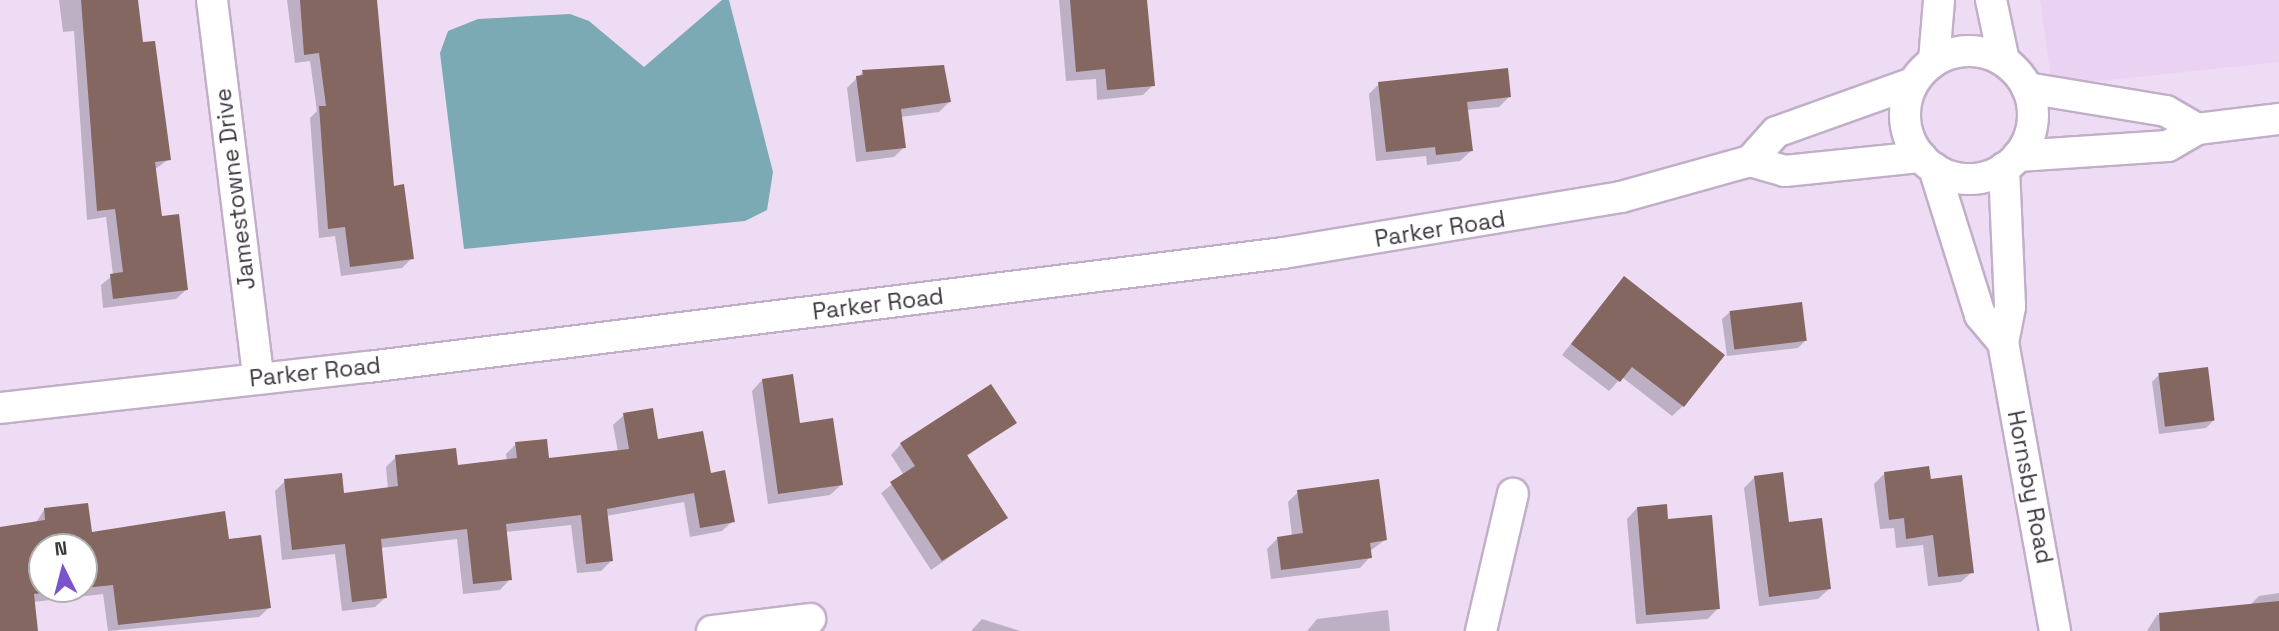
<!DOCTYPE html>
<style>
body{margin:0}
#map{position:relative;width:2279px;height:631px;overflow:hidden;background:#eedcf5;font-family:"Space Grotesk",sans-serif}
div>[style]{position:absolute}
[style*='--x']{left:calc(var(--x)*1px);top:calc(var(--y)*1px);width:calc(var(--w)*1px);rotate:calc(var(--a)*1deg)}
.built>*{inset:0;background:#e9d2f2}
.water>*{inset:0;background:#7baab4}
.shadow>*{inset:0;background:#0003}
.building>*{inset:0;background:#856761;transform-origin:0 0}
.roads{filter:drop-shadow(2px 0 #c1afc8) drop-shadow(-2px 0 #c1afc8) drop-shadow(0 2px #c1afc8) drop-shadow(0 -2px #c1afc8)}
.minor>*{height:30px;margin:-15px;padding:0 15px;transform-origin:15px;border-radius:15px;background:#fff}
.minor>.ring{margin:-15px;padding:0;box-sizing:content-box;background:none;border:30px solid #fff;border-radius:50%}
span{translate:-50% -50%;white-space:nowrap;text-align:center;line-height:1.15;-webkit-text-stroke:7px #fff;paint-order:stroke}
.street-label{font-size:23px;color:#3e3741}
.north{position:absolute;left:28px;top:533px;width:70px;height:70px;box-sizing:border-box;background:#fff;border:2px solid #b2afb3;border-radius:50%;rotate:354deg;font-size:19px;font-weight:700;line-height:28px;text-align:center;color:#3e3741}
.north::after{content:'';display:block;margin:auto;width:24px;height:32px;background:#7a54cd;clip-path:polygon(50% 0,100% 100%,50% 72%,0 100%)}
</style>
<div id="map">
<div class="built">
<i style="clip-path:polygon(2040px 0,2279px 0,2279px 62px,2052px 86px)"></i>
</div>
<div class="water">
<i style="clip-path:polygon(722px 0,729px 0,773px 172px,767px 210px,745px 221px,464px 249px,440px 53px,448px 31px,478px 19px,570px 14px,589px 21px,644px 67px)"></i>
</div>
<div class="shadow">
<i style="clip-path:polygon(59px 0,136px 0,142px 44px,169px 159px,154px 170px,160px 218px,186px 290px,176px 299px,103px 308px,101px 285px,113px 275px,106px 217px,87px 220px,74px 31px,63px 32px)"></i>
<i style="clip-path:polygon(287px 0,365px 0,393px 188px,412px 258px,402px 268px,341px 276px,335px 236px,319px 238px,310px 118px,317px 111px,310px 61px,295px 63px)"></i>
<i style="clip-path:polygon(1059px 0,1146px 0,1153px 85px,1143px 95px,1097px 100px,1096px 79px,1066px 81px)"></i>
<i style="clip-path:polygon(863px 72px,949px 102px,939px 112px,900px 117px,904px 147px,894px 157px,856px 162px,847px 88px)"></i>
<i style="clip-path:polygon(1379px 84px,1509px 97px,1499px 107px,1466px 110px,1471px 151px,1460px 161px,1427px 165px,1426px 156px,1376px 161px,1369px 94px)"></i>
<i style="clip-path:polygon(1614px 289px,1683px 406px,1672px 416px,1622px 377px,1609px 391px,1562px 355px)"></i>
<i style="clip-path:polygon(1730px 312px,1805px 341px,1798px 348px,1727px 356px,1722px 319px)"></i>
<i style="clip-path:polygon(2159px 375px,2213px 421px,2206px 428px,2159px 434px,2152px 382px)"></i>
<i style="clip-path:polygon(762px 380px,841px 485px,830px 495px,768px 504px,752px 391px)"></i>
<i style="clip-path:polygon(624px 415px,710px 475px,733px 521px,722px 531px,690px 537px,684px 502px,606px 516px,612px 560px,601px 571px,577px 573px,571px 525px,505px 532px,510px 579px,500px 590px,463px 594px,457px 539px,380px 548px,386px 597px,375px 607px,342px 611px,335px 554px,282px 560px,275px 491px,285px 481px,343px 495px,388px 489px,386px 467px,396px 457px,457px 467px,507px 461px,506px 454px,516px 444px,548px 460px,618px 452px,613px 425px)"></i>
<i style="clip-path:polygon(1015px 422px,966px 457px,1006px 518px,931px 570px,881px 493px,904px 475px,891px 455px,901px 444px)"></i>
<i style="clip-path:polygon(1884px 474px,1929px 481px,1972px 572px,1961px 582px,1928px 586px,1923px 545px,1896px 548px,1894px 528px,1880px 529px,1874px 484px)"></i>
<i style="clip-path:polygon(1755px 477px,1829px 589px,1818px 599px,1759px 606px,1744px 488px)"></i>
<i style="clip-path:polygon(1298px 492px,1385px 540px,1370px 551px,1370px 557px,1360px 568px,1271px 579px,1267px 549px,1278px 538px,1292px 536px,1288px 502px)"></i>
<i style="clip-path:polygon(1637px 508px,1666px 521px,1718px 608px,1708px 619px,1636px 624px,1627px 519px)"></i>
<i style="clip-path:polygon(evenodd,44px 510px,90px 534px,228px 541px,270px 607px,259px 617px,108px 631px,103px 594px,33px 602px,37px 631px,0 631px,0 528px,35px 524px,44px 510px,42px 547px,84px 547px,84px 589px,42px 589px,42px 547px)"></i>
<i style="clip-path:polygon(2279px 593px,2279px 631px,2147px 631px,2157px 615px,2249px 606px,2259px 596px)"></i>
<i style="clip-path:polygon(1388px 610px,1390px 631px,1307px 631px,1317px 619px)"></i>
<i style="clip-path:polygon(982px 619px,1020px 631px,971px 631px)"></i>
</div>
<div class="building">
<i style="clip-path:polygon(81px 0,138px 0,143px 42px,155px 41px,171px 160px,155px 162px,162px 216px,179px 214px,188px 290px,113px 299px,110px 274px,123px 272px,115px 209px,97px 211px)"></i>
<i style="clip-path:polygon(300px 0,377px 0,394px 186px,404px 184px,414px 259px,350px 267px,345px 227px,328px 229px,319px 106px,326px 106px,319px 53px,304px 55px)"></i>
<i style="clip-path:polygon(1070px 0,1147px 0,1155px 86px,1107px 90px,1105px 69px,1076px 72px)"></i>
<i style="clip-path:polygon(944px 65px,951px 102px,901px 109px,906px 148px,866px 152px,856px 76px,863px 75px,862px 70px)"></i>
<i style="clip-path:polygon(1508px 68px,1511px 97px,1467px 102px,1473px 151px,1436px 155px,1435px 147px,1386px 152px,1378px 82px)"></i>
<i style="clip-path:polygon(1624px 276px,1725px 355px,1684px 407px,1632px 367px,1620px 382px,1571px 344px)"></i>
<i style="left:1802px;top:302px;width:39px;height:73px;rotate:83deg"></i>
<i style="left:2208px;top:367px;width:54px;height:50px;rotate:83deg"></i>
<i style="clip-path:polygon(793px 374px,800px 423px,833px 418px,843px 485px,778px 494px,762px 379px)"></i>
<i style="clip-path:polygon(991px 384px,1017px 423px,967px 455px,1008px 518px,942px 561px,890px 482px,915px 466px,900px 443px)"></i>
<i style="clip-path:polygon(653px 408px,658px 439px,703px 431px,711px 473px,725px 470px,735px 522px,700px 528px,694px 493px,607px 509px,613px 561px,586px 564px,581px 515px,506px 524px,512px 580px,473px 584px,467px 529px,381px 539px,387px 598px,352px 602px,345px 544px,292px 550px,284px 479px,342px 473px,344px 493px,398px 486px,395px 455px,456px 448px,458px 465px,517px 458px,515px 442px,547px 439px,549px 458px,629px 449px,623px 413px)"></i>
<i style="clip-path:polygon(1929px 466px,1931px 479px,1962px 475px,1974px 573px,1938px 577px,1933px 535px,1906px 539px,1904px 518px,1889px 520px,1884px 472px)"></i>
<i style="clip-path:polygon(1783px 472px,1789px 522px,1822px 518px,1831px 589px,1769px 597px,1754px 476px)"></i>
<i style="clip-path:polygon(1379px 479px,1387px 540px,1370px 543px,1372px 558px,1281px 570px,1277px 537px,1303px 533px,1297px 490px)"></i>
<i style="clip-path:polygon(88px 503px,92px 532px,225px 511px,229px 539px,261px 535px,271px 608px,118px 625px,113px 585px,84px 588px,84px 547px,42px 547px,42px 589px,76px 589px,34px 594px,38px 631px,0 631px,0 527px,45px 520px,44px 508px)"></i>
<i style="clip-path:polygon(1667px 504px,1668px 519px,1712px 515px,1720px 609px,1646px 615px,1637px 507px)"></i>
<i style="clip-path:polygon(2279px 601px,2279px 631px,2160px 631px,2159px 613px)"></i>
</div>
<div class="roads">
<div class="minor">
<i style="--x:212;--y:0;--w:380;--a:83"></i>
<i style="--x:1991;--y:0;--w:62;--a:78"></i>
<i class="ring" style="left:1905px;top:51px;width:98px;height:98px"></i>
<i style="--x:1934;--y:61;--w:61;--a:-85.3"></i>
<i style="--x:2027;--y:88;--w:141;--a:9.4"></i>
<i style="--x:2166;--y:111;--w:36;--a:30"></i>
<i style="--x:2018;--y:156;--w:150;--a:-3.8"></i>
<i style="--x:2168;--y:146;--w:34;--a:-30"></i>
<i style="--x:2197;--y:129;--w:83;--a:-7"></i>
<i style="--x:1750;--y:161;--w:39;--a:-48"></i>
<i style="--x:1776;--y:132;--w:145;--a:-19.7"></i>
<i style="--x:1934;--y:168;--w:154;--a:72.6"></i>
<i style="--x:1980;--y:315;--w:35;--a:50"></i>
<i style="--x:2004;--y:168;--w:139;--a:87.5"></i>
<i style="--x:2010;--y:307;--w:36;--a:101"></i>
<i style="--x:2003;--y:342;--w:294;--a:79.8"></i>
<i style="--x:0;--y:408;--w:370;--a:-6.4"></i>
<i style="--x:368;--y:367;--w:922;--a:-7.1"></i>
<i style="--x:1283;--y:253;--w:343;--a:-9.4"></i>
<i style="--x:1621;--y:197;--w:134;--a:-15.6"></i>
<i style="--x:1750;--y:161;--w:36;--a:16"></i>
<i style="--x:1785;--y:171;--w:137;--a:-5.9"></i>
<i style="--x:712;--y:631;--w:99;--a:-7"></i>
<i style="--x:1481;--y:631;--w:141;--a:-76.9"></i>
</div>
</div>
<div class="street-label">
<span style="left:235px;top:189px;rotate:-97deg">Jamestowne Drive</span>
<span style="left:1440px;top:229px;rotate:-9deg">Parker Road</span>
<span style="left:878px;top:304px;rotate:-7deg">Parker Road</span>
<span style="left:315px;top:372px;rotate:-6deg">Parker Road</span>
<span style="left:2030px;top:487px;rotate:79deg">Hornsby Road</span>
</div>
<div class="north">N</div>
</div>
